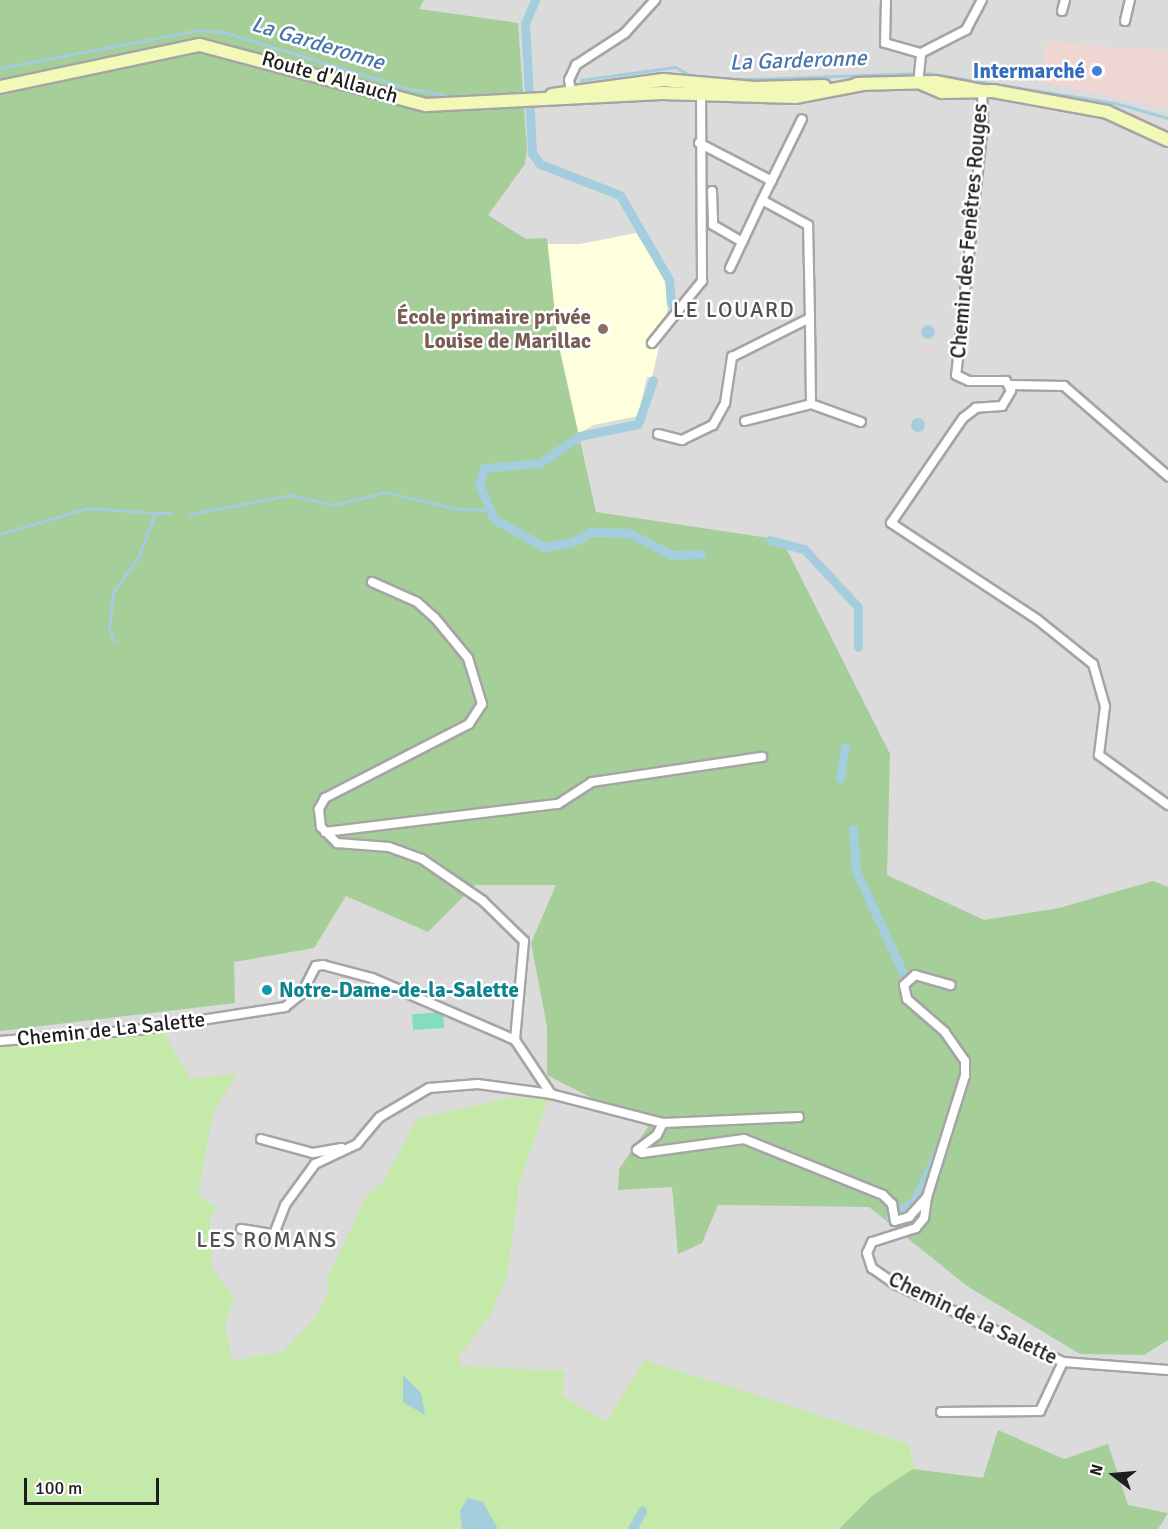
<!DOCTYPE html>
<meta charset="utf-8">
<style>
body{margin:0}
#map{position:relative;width:1168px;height:1529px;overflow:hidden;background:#efece4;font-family:Signika,sans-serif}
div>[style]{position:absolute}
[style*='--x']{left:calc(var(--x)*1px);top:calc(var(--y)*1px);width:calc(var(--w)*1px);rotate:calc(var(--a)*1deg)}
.residential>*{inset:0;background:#dcdbdb;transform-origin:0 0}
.commercial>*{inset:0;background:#f0d6d3}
.education>*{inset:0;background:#fdffdd}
.grass>*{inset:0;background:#c5e9a9}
.forest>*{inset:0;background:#a5ce98}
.pitch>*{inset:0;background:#82debf;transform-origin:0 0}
.water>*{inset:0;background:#a4cddd}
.round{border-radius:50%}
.stream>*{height:3px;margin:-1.5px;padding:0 1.5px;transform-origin:1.5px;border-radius:1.5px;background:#a4cddd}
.canal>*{height:9px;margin:-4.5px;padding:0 4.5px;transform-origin:4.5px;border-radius:4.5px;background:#a4cddd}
.roads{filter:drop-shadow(2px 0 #a5a5a5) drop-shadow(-2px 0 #a5a5a5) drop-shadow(0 2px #a5a5a5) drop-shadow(0 -2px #a5a5a5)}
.minor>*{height:8px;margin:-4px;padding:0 4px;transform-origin:4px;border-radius:4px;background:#fff}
.secondary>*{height:12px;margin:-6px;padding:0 6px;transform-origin:6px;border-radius:6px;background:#f2f9b7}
.dots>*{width:16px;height:16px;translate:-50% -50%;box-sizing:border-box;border:3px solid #fff;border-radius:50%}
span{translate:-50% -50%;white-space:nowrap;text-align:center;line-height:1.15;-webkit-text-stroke:5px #fff;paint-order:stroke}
.shop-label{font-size:21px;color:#366cbe;font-weight:700}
.right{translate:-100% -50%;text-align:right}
.street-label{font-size:21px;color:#1e1e1e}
.education-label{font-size:21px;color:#785e54;font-weight:700}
.culture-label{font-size:21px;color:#0d838f;font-weight:700}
.left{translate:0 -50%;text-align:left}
.water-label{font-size:22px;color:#4a76ad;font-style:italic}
.neighbourhood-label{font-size:22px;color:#515151;letter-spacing:1.5px}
.north{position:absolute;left:1084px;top:1445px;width:60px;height:60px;-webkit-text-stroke:4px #fff;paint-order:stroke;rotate:286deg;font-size:16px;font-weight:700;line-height:24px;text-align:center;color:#1e1e1e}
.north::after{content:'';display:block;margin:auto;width:21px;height:27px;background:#1e1e1e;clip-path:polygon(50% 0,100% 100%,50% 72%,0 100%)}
.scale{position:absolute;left:24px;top:1478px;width:135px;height:27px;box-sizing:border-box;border:3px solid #1e1e1e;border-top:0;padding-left:8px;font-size:18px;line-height:21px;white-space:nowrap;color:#1e1e1e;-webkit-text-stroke:4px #fff;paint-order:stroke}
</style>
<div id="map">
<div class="residential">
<i style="left:0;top:0;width:1168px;height:1529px"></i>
</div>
<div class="commercial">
<i style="clip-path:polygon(1046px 42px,1168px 51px,1168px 108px,1041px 82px)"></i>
</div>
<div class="education">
<i style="clip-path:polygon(636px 233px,667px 280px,668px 307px,652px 377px,647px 377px,638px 416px,594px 425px,566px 440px,533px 244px,580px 244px)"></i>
</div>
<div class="grass">
<i style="clip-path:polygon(161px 1028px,190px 1079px,237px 1074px,213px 1113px,198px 1195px,217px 1207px,210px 1219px,212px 1269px,234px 1298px,225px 1324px,232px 1361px,283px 1352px,317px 1316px,328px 1292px,328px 1276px,366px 1197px,383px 1182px,417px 1119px,512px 1097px,548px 1100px,519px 1185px,507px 1276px,491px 1314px,458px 1358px,461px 1366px,565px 1371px,562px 1396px,606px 1422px,645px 1360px,908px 1444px,915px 1469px,861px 1529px,0 1529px,0 1044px)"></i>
</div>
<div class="forest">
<i style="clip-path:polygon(0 0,424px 0,419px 9px,518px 23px,527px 150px,525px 164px,488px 215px,526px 239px,547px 238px,558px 342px,596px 512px,782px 540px,890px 754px,887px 875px,984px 920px,1059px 908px,1153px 881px,1168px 887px,1168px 1340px,1144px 1355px,1080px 1354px,967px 1286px,869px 1207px,718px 1205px,702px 1243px,678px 1254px,672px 1187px,618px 1190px,619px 1169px,648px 1127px,547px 1075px,547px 1027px,531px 943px,556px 885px,475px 885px,428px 932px,346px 896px,314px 948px,234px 962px,235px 1003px,0 1031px)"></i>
<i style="clip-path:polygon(998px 1430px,1064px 1459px,1108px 1444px,1128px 1505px,1168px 1513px,1158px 1529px,839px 1529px,872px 1496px,913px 1469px,983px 1478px)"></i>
</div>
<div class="pitch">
<i style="left:443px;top:1012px;width:16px;height:31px;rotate:86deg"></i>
</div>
<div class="water">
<i class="round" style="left:921px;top:325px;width:14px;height:14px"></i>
<i class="round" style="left:911px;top:418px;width:14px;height:14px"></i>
<i style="clip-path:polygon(403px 1375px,421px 1393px,425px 1415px,403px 1402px)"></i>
<i style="clip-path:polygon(468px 1498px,483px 1502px,498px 1529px,462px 1529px,460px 1511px)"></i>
</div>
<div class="stream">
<i style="--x:0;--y:68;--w:204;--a:-10.8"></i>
<i style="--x:200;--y:30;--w:27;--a:6"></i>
<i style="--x:227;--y:33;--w:188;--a:17"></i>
<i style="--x:407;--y:88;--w:42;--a:11"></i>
<i style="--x:448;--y:96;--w:72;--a:-2.4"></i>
<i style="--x:927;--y:73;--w:190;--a:9.1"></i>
<i style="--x:1115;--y:103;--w:55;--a:15.8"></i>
<i style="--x:581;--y:80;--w:95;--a:-7.9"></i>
<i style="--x:675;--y:67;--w:26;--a:28"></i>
<i style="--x:725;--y:80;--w:187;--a:-2.1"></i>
<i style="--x:190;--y:514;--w:102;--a:-10.8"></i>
<i style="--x:290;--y:495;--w:45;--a:12.8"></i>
<i style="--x:334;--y:505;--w:53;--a:-14.3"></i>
<i style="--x:385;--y:492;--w:74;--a:13.3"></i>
<i style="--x:457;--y:509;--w:32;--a:2"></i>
<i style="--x:0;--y:534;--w:91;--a:-16.6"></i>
<i style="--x:87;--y:508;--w:68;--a:4.2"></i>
<i style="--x:114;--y:641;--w:15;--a:-110"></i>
<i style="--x:109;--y:627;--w:35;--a:-83"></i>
<i style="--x:113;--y:592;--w:44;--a:-54.2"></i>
<i style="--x:139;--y:556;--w:46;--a:-69.6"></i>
<i style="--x:155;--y:513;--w:17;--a:0"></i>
</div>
<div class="canal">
<i style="--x:535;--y:0;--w:25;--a:113"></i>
<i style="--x:525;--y:23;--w:130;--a:86.9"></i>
<i style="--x:532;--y:153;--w:14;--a:54"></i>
<i style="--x:540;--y:164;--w:86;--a:21.2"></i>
<i style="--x:620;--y:195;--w:98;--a:60"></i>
<i style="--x:669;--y:280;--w:24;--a:85"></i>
<i style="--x:653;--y:380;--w:46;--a:108.8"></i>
<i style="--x:638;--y:424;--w:59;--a:168.3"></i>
<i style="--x:580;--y:436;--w:48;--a:146"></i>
<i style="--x:540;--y:463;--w:56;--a:174.9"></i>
<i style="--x:484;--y:468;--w:17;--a:107"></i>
<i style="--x:479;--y:484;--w:38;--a:67"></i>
<i style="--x:494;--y:519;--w:57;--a:29.2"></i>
<i style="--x:544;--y:547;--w:29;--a:-10"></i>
<i style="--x:573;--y:542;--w:20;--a:-30"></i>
<i style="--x:590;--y:532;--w:39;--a:1"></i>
<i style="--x:629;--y:533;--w:48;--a:27.1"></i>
<i style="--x:672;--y:555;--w:29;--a:-2"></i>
<i style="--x:770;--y:540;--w:35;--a:15"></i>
<i style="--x:804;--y:549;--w:79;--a:47"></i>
<i style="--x:858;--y:607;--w:40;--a:90"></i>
<i style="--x:840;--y:778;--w:31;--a:-81"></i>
<i style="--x:853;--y:829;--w:42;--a:85.9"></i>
<i style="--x:856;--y:871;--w:115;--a:65.2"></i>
<i style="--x:890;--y:1217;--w:29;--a:-34"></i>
<i style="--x:914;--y:1201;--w:58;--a:-64.3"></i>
<i style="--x:632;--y:1529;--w:21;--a:-61"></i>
</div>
<div class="roads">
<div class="minor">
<i style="--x:886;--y:0;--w:43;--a:91.3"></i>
<i style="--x:885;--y:43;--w:37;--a:16"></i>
<i style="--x:1062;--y:11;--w:11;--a:-75"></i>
<i style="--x:1125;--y:21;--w:22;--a:-77"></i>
<i style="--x:918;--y:84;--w:31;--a:-84"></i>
<i style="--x:921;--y:53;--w:51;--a:-27.1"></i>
<i style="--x:966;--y:30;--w:34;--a:-62"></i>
<i style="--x:982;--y:91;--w:33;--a:88"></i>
<i style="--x:983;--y:124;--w:252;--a:96.1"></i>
<i style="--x:956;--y:375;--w:14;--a:25"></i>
<i style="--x:969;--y:381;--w:37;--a:0"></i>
<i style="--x:1006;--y:381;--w:11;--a:63"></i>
<i style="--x:1011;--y:391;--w:17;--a:121"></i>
<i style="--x:1002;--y:406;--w:26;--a:176"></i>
<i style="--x:976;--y:408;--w:16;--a:142"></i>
<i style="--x:963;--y:418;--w:127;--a:124.4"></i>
<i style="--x:891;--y:523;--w:176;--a:33.4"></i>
<i style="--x:1038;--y:620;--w:70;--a:38.7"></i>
<i style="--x:1093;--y:664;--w:44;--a:74.1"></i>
<i style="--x:1105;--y:706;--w:49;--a:97"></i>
<i style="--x:1099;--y:755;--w:85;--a:35.9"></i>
<i style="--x:572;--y:97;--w:17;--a:-100"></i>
<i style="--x:569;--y:80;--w:17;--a:-65"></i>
<i style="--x:576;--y:65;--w:59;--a:-33.1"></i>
<i style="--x:625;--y:33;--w:45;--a:-47.7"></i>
<i style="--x:699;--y:143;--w:82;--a:27.5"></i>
<i style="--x:712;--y:191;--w:34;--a:88"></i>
<i style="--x:713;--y:225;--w:34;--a:30"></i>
<i style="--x:730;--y:268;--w:75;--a:-64.8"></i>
<i style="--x:652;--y:343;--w:80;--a:-51.1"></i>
<i style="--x:702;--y:281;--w:192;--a:-90.3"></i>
<i style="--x:1012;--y:385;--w:52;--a:1.1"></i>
<i style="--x:1064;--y:386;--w:138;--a:40.9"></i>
<i style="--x:811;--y:404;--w:53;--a:19.8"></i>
<i style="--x:745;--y:421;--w:68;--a:-14.4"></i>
<i style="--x:811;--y:404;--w:86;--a:-90.7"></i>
<i style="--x:658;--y:434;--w:25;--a:14"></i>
<i style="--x:682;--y:440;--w:34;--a:-26"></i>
<i style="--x:713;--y:425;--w:25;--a:-61"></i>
<i style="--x:725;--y:403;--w:47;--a:-81.3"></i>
<i style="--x:732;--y:357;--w:87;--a:-26.6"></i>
<i style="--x:810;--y:318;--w:93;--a:-91.2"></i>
<i style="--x:808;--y:225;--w:52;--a:-151.5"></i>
<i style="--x:762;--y:200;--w:90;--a:-63.7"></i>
<i style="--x:372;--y:582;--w:49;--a:24"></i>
<i style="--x:417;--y:602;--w:24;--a:42"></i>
<i style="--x:435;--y:618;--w:52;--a:50.5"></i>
<i style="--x:468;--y:658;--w:48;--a:73.1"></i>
<i style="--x:482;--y:704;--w:24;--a:123"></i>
<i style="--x:469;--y:724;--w:162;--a:152.8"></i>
<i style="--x:325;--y:798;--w:13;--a:119"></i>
<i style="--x:319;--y:809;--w:18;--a:84"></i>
<i style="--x:321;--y:827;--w:23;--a:45"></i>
<i style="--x:337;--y:843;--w:52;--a:4.4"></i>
<i style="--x:389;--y:847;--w:35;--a:20"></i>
<i style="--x:422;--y:859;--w:74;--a:34.5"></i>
<i style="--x:483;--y:901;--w:57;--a:44.3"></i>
<i style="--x:524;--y:941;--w:99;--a:95.2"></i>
<i style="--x:325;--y:832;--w:235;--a:-6.9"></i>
<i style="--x:558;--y:804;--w:40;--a:-32.9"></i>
<i style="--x:592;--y:782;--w:172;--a:-8.4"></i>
<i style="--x:0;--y:1041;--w:137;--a:-4.6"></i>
<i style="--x:137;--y:1030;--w:150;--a:-8.8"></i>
<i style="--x:285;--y:1007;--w:22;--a:-39"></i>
<i style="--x:302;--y:993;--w:30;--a:-63"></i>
<i style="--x:316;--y:966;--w:7;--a:-8"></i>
<i style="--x:323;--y:965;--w:51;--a:14.9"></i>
<i style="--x:372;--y:978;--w:156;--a:23.4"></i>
<i style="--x:515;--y:1040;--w:65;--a:56.3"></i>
<i style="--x:551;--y:1094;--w:116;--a:14.5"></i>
<i style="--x:663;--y:1123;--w:13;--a:117"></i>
<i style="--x:657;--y:1135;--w:25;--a:143"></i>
<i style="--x:637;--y:1150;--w:6;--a:31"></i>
<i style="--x:642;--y:1153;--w:103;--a:-7.8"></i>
<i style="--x:744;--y:1139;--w:150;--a:21.9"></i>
<i style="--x:883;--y:1195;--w:13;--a:45"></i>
<i style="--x:892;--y:1204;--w:17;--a:80"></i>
<i style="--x:895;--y:1221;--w:15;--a:-16"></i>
<i style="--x:909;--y:1217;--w:27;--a:-48"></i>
<i style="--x:927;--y:1197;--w:21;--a:98"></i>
<i style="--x:924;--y:1218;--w:13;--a:129"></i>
<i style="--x:916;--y:1228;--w:46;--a:162.3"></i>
<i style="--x:872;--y:1242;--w:12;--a:114"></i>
<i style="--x:867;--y:1253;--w:16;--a:72"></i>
<i style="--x:872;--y:1268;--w:28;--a:35"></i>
<i style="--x:895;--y:1284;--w:185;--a:24.9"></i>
<i style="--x:1063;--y:1362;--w:105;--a:4.4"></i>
<i style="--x:663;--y:1123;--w:136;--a:-2.5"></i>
<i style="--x:261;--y:1139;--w:54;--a:15.1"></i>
<i style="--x:313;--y:1153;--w:29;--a:-10"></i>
<i style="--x:927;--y:1197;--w:127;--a:-72.6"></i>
<i style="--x:965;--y:1076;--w:15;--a:-90"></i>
<i style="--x:965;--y:1061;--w:35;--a:-125"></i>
<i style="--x:945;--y:1032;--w:50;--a:-139"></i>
<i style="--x:907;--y:999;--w:14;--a:-102"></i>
<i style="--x:904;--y:985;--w:15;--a:-42"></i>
<i style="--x:915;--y:975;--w:37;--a:16"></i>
<i style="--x:241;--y:1229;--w:33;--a:9"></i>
<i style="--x:274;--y:1234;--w:31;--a:-69"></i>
<i style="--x:285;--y:1205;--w:51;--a:-53.8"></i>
<i style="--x:315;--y:1164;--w:47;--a:-25.5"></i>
<i style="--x:357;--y:1144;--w:35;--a:-50"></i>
<i style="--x:380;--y:1117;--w:57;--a:-30.6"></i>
<i style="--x:429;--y:1088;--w:49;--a:-4.7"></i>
<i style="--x:478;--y:1084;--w:74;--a:7.8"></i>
<i style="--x:941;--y:1412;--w:99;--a:-0.6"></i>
<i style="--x:1040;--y:1411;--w:54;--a:-64.9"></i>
</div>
<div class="secondary">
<i style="--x:857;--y:84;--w:78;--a:-1.5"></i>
<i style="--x:935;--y:82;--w:48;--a:10.8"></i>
<i style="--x:923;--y:84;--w:21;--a:23"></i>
<i style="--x:942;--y:92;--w:51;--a:-1.1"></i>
<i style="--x:993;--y:91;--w:116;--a:10.4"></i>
<i style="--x:1107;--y:112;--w:67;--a:24.7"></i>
<i style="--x:0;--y:87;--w:204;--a:-11.9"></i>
<i style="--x:200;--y:45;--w:234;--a:14.9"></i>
<i style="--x:426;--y:105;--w:236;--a:-2.9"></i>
<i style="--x:662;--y:93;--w:133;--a:1.7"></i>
<i style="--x:795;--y:97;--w:69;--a:-10.8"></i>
<i style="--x:552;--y:95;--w:112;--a:-7.7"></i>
<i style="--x:663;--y:80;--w:92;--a:5"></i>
<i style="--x:755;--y:88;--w:69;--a:-1.7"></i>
</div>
</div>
<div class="dots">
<i style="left:1097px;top:71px;background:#3f7fe0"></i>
<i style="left:603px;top:329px;background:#8d6e63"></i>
<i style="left:267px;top:990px;background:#0f9aa8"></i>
</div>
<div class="shop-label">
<span class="right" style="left:1085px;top:71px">Intermarché</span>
</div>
<div class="street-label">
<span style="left:330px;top:77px;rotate:16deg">Route d'Allauch</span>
<span style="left:969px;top:231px;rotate:-85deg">Chemin des Fenêtres Rouges</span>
<span style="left:111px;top:1029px;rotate:-6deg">Chemin de La Salette</span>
<span style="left:973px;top:1318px;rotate:26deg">Chemin de la Salette</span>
</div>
<div class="education-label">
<span class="right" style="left:591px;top:329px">École primaire privée<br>Louise de Marillac</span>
</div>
<div class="culture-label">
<span class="left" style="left:279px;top:990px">Notre-Dame-de-la-Salette</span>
</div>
<div class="water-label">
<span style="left:318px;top:43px;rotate:17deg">La Garderonne</span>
<span style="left:798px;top:60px;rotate:-2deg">La Garderonne</span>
</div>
<div class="neighbourhood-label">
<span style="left:734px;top:310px">LE LOUARD</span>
<span style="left:267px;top:1240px">LES ROMANS</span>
</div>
<div class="north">N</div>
<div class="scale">100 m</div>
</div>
